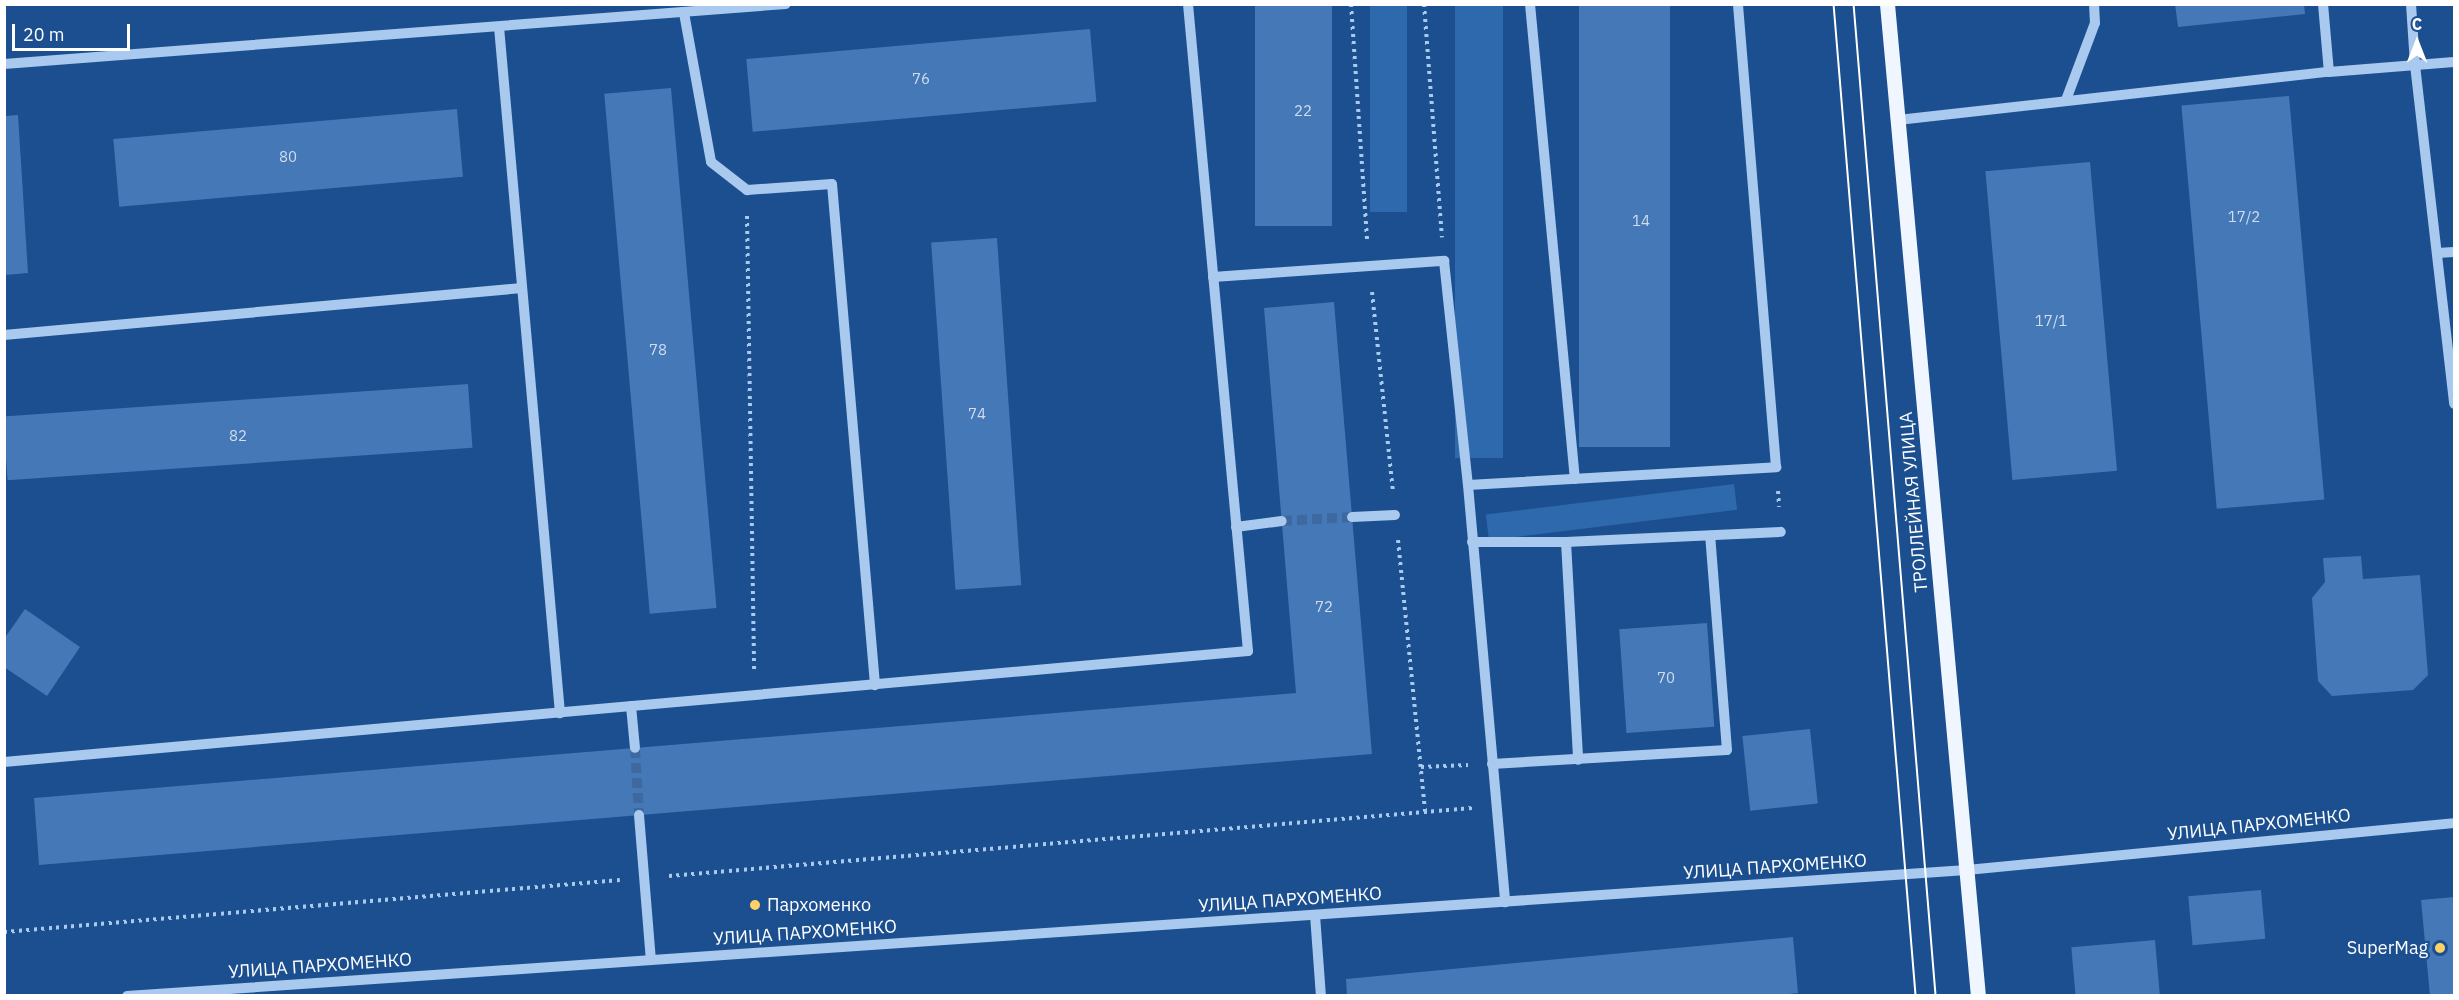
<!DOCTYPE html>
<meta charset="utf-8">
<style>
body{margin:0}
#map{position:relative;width:2459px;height:1000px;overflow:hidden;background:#1b4f8f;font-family:"IBM Plex Sans",sans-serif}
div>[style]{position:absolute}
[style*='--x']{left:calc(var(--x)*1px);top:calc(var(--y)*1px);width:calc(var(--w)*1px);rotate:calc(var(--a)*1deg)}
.green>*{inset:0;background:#2e69ad;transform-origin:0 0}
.building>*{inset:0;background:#4478b7;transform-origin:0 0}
.minor-tunnel>*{height:10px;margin-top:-5px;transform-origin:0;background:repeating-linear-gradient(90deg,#3d69a0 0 10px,transparent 0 15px)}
.path>*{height:4px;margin-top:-2px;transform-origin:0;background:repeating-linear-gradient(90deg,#a9c9ee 0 3px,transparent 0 7.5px)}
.minor>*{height:10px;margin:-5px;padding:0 5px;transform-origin:5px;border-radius:5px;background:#a9c9ee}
.major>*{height:15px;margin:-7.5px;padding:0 7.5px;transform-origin:7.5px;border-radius:7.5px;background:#f0f6ff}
.tram>*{height:1.5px;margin:-0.75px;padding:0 0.75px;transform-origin:0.75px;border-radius:0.75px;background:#fff}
.dots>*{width:16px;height:16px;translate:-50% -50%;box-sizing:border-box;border:3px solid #1b4f8f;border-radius:50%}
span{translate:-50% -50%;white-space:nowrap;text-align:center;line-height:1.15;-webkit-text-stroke:4.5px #1b4f8f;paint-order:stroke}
.number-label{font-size:15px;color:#d0dded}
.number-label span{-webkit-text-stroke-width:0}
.street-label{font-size:18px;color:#fff}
.poi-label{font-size:18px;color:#fff}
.left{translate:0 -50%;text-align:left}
.right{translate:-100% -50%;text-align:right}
.frame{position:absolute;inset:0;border:6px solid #fff;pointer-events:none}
.north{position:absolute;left:2387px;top:12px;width:60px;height:60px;-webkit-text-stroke:4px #1b4f8f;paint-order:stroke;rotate:0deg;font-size:16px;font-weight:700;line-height:24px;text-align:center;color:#fff}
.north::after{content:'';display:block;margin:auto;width:21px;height:27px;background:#fff;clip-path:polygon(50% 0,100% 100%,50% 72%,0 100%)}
.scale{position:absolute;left:12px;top:24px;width:118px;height:27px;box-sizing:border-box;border:3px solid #fff;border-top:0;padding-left:8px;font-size:18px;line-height:21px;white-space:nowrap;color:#fff;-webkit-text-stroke:4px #1b4f8f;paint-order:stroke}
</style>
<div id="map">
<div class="green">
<i style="left:1370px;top:5px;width:37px;height:207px"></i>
<i style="left:1455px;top:5px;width:48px;height:453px"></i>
<i style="left:1734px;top:484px;width:26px;height:250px;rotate:83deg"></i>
</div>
<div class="building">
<i style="left:1579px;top:4px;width:91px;height:443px"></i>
<i style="clip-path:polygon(2175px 4px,2304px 4px,2305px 14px,2178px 27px)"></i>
<i style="left:1255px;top:5px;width:77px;height:221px"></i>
<i style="left:1090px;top:29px;width:73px;height:345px;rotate:85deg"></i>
<i style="left:671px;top:88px;width:522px;height:67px;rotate:85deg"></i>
<i style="left:2289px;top:96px;width:405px;height:108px;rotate:85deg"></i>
<i style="left:457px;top:109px;width:68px;height:345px;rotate:85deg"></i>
<i style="clip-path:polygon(18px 115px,28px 273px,5px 275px,5px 116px)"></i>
<i style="left:2090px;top:162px;width:310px;height:105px;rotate:85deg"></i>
<i style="left:997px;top:238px;width:348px;height:66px;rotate:86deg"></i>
<i style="clip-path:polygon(1334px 302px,1372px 754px,39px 865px,34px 798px,1296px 693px,1264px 308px)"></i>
<i style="left:468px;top:384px;width:64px;height:466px;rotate:86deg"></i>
<i style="clip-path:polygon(2361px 556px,2363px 579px,2420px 575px,2428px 675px,2413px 690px,2332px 696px,2318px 681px,2312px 598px,2325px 582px,2323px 558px)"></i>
<i style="clip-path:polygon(25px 609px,80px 647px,47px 696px,4px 667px,4px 639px)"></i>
<i style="left:1707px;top:623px;width:104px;height:88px;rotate:86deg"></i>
<i style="left:1810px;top:729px;width:75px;height:68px;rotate:84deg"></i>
<i style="left:2261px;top:890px;width:49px;height:73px;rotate:85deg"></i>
<i style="clip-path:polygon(2454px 897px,2454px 996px,2430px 996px,2421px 900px)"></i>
<i style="clip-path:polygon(1793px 937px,1798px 993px,1771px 996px,1347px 996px,1346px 979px)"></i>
<i style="left:2155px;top:940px;width:56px;height:84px;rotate:85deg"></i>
</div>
<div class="minor-tunnel">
<i style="--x:1282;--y:521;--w:70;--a:-3.3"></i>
<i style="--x:635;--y:748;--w:67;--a:86.6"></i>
</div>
<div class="path">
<i style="--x:1351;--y:4;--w:237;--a:86.1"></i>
<i style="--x:1424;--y:4;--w:234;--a:85.6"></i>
<i style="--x:747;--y:216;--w:454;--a:89.1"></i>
<i style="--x:1372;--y:292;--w:200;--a:84"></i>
<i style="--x:1778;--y:491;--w:16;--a:86"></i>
<i style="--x:1398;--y:540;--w:273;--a:84.3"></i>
<i style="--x:1421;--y:767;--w:47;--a:-2.4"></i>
<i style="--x:669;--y:876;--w:806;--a:-4.84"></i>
<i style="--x:4;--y:932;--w:618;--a:-4.83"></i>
</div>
<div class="minor">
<i style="--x:1530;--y:4;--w:477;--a:84.6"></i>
<i style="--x:2323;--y:4;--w:68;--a:85"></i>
<i style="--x:2411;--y:4;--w:61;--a:86.2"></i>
<i style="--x:2415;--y:65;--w:341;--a:83.4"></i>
<i style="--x:684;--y:13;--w:151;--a:79.7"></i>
<i style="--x:711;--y:162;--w:46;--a:37.9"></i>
<i style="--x:747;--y:190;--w:85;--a:-4"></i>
<i style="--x:832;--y:184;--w:503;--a:85.09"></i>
<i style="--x:499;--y:27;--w:689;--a:84.92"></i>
<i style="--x:4;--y:64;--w:784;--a:-4.39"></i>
<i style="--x:2066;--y:100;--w:82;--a:-69.4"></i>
<i style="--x:2095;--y:23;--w:19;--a:-93"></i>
<i style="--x:1898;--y:120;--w:434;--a:-6.4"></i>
<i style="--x:2329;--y:72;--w:125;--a:-4.6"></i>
<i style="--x:2437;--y:253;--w:17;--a:-3"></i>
<i style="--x:1213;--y:277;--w:232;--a:-4"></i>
<i style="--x:1444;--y:261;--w:225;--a:83.9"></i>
<i style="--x:1468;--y:485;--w:419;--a:84.9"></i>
<i style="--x:4;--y:335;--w:520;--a:-5.18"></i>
<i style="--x:1468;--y:485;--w:309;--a:-3.3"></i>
<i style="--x:1776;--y:467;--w:465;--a:-94.7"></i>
<i style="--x:1352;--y:517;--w:43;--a:-2.7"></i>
<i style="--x:1236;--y:527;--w:46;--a:-7.4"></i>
<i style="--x:1472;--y:542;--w:94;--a:0"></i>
<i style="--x:1566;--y:542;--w:215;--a:-2.7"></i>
<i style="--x:1566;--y:542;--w:218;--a:86.8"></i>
<i style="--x:631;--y:706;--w:42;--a:84.6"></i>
<i style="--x:4;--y:762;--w:1249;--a:-5.1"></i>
<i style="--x:1248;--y:651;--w:650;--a:-95.3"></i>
<i style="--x:1492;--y:764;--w:235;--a:-3.4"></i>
<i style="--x:1727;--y:750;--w:215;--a:-94.5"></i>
<i style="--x:639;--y:815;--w:145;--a:85.3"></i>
<i style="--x:1315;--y:915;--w:81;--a:85.8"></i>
<i style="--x:127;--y:996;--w:1844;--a:-3.92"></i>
<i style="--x:1967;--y:870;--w:489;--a:-5.5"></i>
</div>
<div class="major">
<i style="--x:1887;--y:4;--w:996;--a:84.76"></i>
</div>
<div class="tram">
<i style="--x:1834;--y:4;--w:995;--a:85.27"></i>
<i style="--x:1854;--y:4;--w:995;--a:85.27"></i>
</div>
<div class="dots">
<i style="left:755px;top:905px;background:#ffd166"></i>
<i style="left:2440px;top:948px;background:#ffd166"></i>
</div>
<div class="number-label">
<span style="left:921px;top:79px">76</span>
<span style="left:1303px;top:111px">22</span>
<span style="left:288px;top:157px">80</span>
<span style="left:2244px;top:217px">17/2</span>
<span style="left:1641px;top:221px">14</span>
<span style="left:2051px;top:321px">17/1</span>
<span style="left:658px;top:350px">78</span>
<span style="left:977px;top:414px">74</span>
<span style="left:238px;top:436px">82</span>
<span style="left:1324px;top:607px">72</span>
<span style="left:1666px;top:678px">70</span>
</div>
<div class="street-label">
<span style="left:1914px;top:502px;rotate:-95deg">ТРОЛЛЕЙНАЯ УЛИЦА</span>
<span style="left:2259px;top:825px;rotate:-6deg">УЛИЦА ПАРХОМЕНКО</span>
<span style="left:1775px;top:867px;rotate:-4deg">УЛИЦА ПАРХОМЕНКО</span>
<span style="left:1290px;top:900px;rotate:-4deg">УЛИЦА ПАРХОМЕНКО</span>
<span style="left:805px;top:933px;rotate:-4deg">УЛИЦА ПАРХОМЕНКО</span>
<span style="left:320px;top:966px;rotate:-4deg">УЛИЦА ПАРХОМЕНКО</span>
</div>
<div class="poi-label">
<span class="left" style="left:767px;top:905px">Пархоменко</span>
<span class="right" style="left:2428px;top:948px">SuperMag</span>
</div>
<div class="frame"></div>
<div class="north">С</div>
<div class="scale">20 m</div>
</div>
